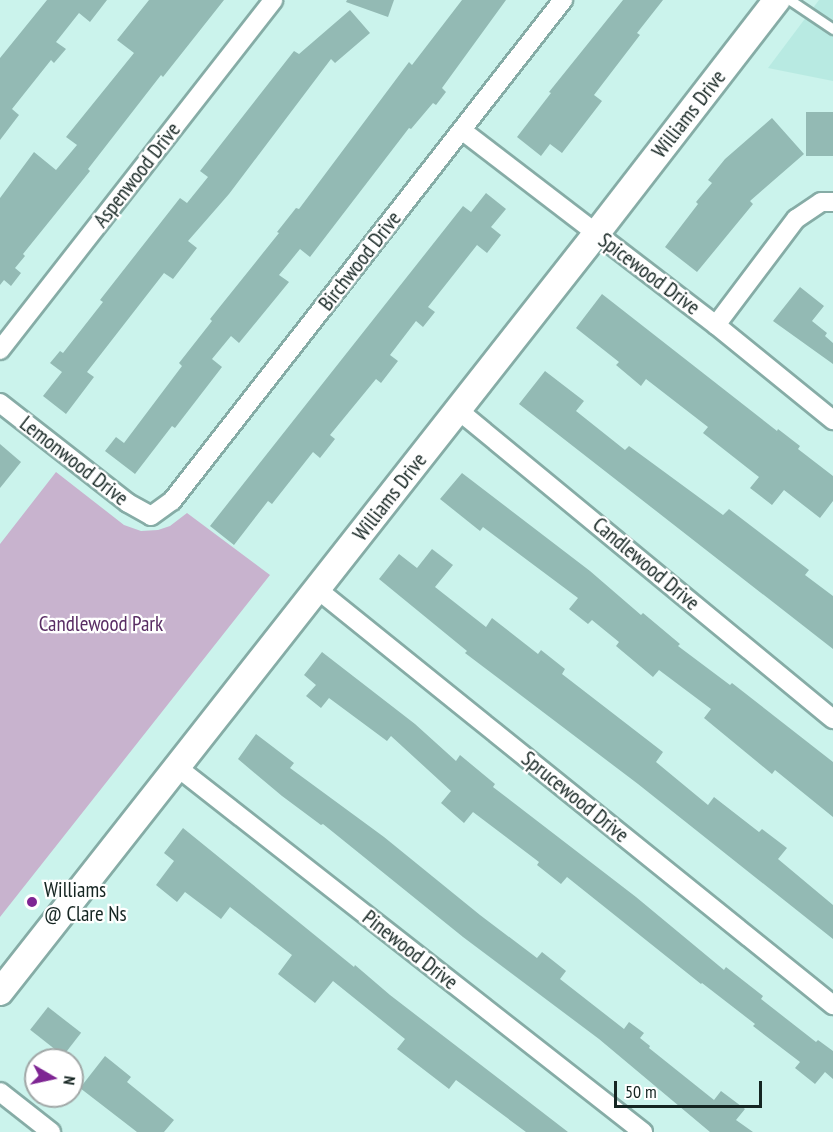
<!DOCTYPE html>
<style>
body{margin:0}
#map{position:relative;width:833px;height:1132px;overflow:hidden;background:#cbf3ec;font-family:"PT Sans Narrow",sans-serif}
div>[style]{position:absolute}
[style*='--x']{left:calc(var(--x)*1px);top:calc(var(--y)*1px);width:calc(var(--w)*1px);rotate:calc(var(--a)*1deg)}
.built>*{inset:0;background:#b8eae2}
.green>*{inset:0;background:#c8b3ce}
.building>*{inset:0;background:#93bab4;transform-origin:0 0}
.roads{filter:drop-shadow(2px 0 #86aca6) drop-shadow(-2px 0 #86aca6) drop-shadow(0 2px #86aca6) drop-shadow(0 -2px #86aca6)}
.lane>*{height:9px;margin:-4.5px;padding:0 4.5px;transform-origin:4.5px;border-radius:4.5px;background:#fff}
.street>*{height:18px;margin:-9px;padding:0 9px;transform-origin:9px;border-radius:9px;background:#fff}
.secondary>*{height:26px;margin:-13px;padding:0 13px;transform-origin:13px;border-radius:13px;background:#fff}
.dots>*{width:16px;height:16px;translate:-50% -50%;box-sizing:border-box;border:3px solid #fff;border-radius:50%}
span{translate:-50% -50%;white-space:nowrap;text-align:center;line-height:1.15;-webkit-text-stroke:4.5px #fff;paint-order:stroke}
.street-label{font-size:21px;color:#152522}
.park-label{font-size:21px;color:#592d64}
.poi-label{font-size:21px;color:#152522}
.left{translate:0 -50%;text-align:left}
.north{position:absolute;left:24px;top:1048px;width:60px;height:60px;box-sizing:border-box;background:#fff;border:2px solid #a1a8a7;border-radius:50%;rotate:99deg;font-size:16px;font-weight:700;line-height:24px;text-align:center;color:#152522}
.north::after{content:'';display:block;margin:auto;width:21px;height:27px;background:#7e2593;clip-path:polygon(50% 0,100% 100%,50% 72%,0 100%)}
.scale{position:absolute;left:614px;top:1081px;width:148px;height:27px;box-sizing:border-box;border:3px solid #152522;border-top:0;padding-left:8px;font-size:18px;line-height:21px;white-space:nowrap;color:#152522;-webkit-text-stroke:4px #fff;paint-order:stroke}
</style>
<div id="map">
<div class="built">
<i style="clip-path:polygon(819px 0,833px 0,833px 81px,768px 68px)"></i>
</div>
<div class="green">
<i style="clip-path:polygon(56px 472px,124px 525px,141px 531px,158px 530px,170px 526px,187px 513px,270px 575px,0 917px,0 544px)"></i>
</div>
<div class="building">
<i style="clip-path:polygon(47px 0,107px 0,90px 22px,79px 13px,56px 42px,66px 49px,54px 63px,51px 60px,12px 109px,19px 115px,0 140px,0 58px)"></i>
<i style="clip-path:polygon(149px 0,224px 0,163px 77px,161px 75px,88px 169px,90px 171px,23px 254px,25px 256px,15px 268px,21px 273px,11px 286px,4px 280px,0 285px,0 198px,34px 152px,56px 170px,77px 145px,66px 137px,134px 53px,117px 40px)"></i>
<i style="clip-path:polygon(347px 0,394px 0,388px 17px,346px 2px)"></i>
<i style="clip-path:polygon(462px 0,506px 0,442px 88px,446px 92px,436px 105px,433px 103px,411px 129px,409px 128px,310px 257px,300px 249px,279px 275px,289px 282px,239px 343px,231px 336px,212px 359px,222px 367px,175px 428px,172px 426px,135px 474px,105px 451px,116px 437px,124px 443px,182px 366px,179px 363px,212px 321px,210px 319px,279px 233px,277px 232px,296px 208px,299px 209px,409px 62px,412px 65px)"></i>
<i style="clip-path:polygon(623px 0,663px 0,637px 33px,640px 35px,594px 95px,602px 101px,562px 153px,550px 144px,541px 156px,517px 137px,551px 93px,549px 92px)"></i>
<i style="clip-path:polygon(350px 10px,370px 33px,335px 63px,331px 59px,229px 194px,188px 241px,197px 248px,173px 279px,164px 273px,87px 372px,94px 377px,66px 414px,43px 396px,62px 372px,50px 363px,60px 351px,63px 353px,103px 302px,100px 300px,180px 198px,187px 203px,208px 177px,200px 171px,294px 51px,299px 54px)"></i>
<i style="left:806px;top:112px;width:27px;height:44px"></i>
<i style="clip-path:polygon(772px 118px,804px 154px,750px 201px,753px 204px,697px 272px,665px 247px,698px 204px,696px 202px,712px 183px,708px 180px,725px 159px)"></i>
<i style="clip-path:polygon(486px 193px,506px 209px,491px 227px,501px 235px,487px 253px,477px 245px,428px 307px,435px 312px,423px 327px,416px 321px,390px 355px,398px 361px,381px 383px,376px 379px,330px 435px,335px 439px,320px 458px,313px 452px,272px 504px,268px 501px,234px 545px,210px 526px,463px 206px,471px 212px)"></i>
<i style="clip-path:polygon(800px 287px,824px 306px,812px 321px,827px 333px,825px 336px,833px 343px,833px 364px,773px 321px)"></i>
<i style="clip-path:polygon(602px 294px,777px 431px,778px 429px,800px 446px,798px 449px,833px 476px,833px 501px,820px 518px,784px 490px,772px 505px,750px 488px,759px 477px,703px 433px,708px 427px,646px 379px,641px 386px,616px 365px,619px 362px,576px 328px)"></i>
<i style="clip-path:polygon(545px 371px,584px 401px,576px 411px,625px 450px,629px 446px,723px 515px,729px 509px,809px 570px,805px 575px,833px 596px,833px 649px,519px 404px)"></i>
<i style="clip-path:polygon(0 444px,21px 462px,0 488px)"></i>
<i style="clip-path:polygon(462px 473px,590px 571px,641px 615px,643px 613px,680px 644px,678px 646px,730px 685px,732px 683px,833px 762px,833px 817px,775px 770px,772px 774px,704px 718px,711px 709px,659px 670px,653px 677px,616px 646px,619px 642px,592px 620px,588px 624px,569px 609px,578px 598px,483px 527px,480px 531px,440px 499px)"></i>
<i style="clip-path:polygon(432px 549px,453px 565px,435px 587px,486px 627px,492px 618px,538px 654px,541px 650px,565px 669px,562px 674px,663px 752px,656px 762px,708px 805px,714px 797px,759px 832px,762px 829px,787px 848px,778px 859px,833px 905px,833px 939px,638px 784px,465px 653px,467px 651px,379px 579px,399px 554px,417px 568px)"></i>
<i style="clip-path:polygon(322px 652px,415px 724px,456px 761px,460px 755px,495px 784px,493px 787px,636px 897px,724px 970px,726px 967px,763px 996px,761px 999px,816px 1042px,818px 1040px,833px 1051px,833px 1079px,825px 1072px,815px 1084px,795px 1068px,800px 1062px,753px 1026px,755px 1024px,702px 983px,701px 984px,567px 877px,561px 884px,537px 865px,539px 862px,473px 812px,464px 823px,441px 803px,451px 791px,391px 736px,387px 741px,329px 698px,321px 708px,306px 696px,316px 685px,304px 675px)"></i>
<i style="clip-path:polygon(256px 734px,294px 763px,290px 768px,384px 837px,480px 915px,537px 958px,542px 952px,566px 971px,560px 979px,624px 1029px,629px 1022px,644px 1033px,640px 1038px,650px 1046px,649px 1048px,714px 1100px,721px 1091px,745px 1109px,736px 1120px,753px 1132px,710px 1132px,599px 1039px,463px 937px,323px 824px,321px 825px,282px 796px,238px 759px)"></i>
<i style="clip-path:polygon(183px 828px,354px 967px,355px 965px,390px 995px,568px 1132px,526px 1132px,456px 1080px,449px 1089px,397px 1049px,405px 1039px,333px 981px,315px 1003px,278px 974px,292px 955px,230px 907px,221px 919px,185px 892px,177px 902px,156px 885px,174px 861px,164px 853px)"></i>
<i style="left:48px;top:1007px;width:42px;height:29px;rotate:38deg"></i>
<i style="clip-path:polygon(105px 1056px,131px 1077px,127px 1082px,174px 1120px,164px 1132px,137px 1132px,80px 1088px)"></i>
</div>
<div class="roads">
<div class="lane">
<i style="--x:790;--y:0;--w:52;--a:34"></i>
</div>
<div class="street">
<i style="--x:463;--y:131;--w:319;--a:37.5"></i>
<i style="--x:716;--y:325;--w:151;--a:39.1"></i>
<i style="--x:716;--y:325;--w:133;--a:-53"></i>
<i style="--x:796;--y:219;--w:30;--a:-34"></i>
<i style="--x:821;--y:202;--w:12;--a:0"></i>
<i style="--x:0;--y:350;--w:444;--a:-52"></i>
<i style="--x:0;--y:403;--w:162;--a:38"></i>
<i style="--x:128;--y:503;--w:26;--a:29"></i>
<i style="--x:151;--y:516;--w:26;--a:-36"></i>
<i style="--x:172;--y:501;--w:636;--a:-52.03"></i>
<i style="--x:458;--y:410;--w:486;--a:39.5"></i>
<i style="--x:317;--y:589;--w:663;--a:38.88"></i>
<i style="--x:177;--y:767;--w:592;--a:38.07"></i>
<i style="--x:0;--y:1092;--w:65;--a:38.1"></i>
</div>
<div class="secondary">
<i style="--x:0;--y:992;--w:964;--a:-51.82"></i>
<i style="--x:596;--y:234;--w:296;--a:-52.3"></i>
</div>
</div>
<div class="dots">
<i style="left:32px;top:902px;background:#7e2593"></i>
</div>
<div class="street-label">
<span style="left:689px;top:114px;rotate:-52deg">Williams Drive</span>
<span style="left:137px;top:175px;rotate:-52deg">Aspenwood Drive</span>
<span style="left:360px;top:261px;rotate:-52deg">Birchwood Drive</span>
<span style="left:649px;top:274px;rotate:37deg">Spicewood Drive</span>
<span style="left:74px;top:461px;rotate:38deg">Lemonwood Drive</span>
<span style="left:390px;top:497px;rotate:-52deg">Williams Drive</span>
<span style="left:646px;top:564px;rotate:40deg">Candlewood Drive</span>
<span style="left:575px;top:797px;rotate:39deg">Sprucewood Drive</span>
<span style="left:410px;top:950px;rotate:38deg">Pinewood Drive</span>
</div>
<div class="park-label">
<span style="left:101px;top:624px">Candlewood Park</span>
</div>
<div class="poi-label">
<span class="left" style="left:44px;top:902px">Williams<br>@ Clare Ns</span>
</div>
<div class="north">N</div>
<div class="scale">50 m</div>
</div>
